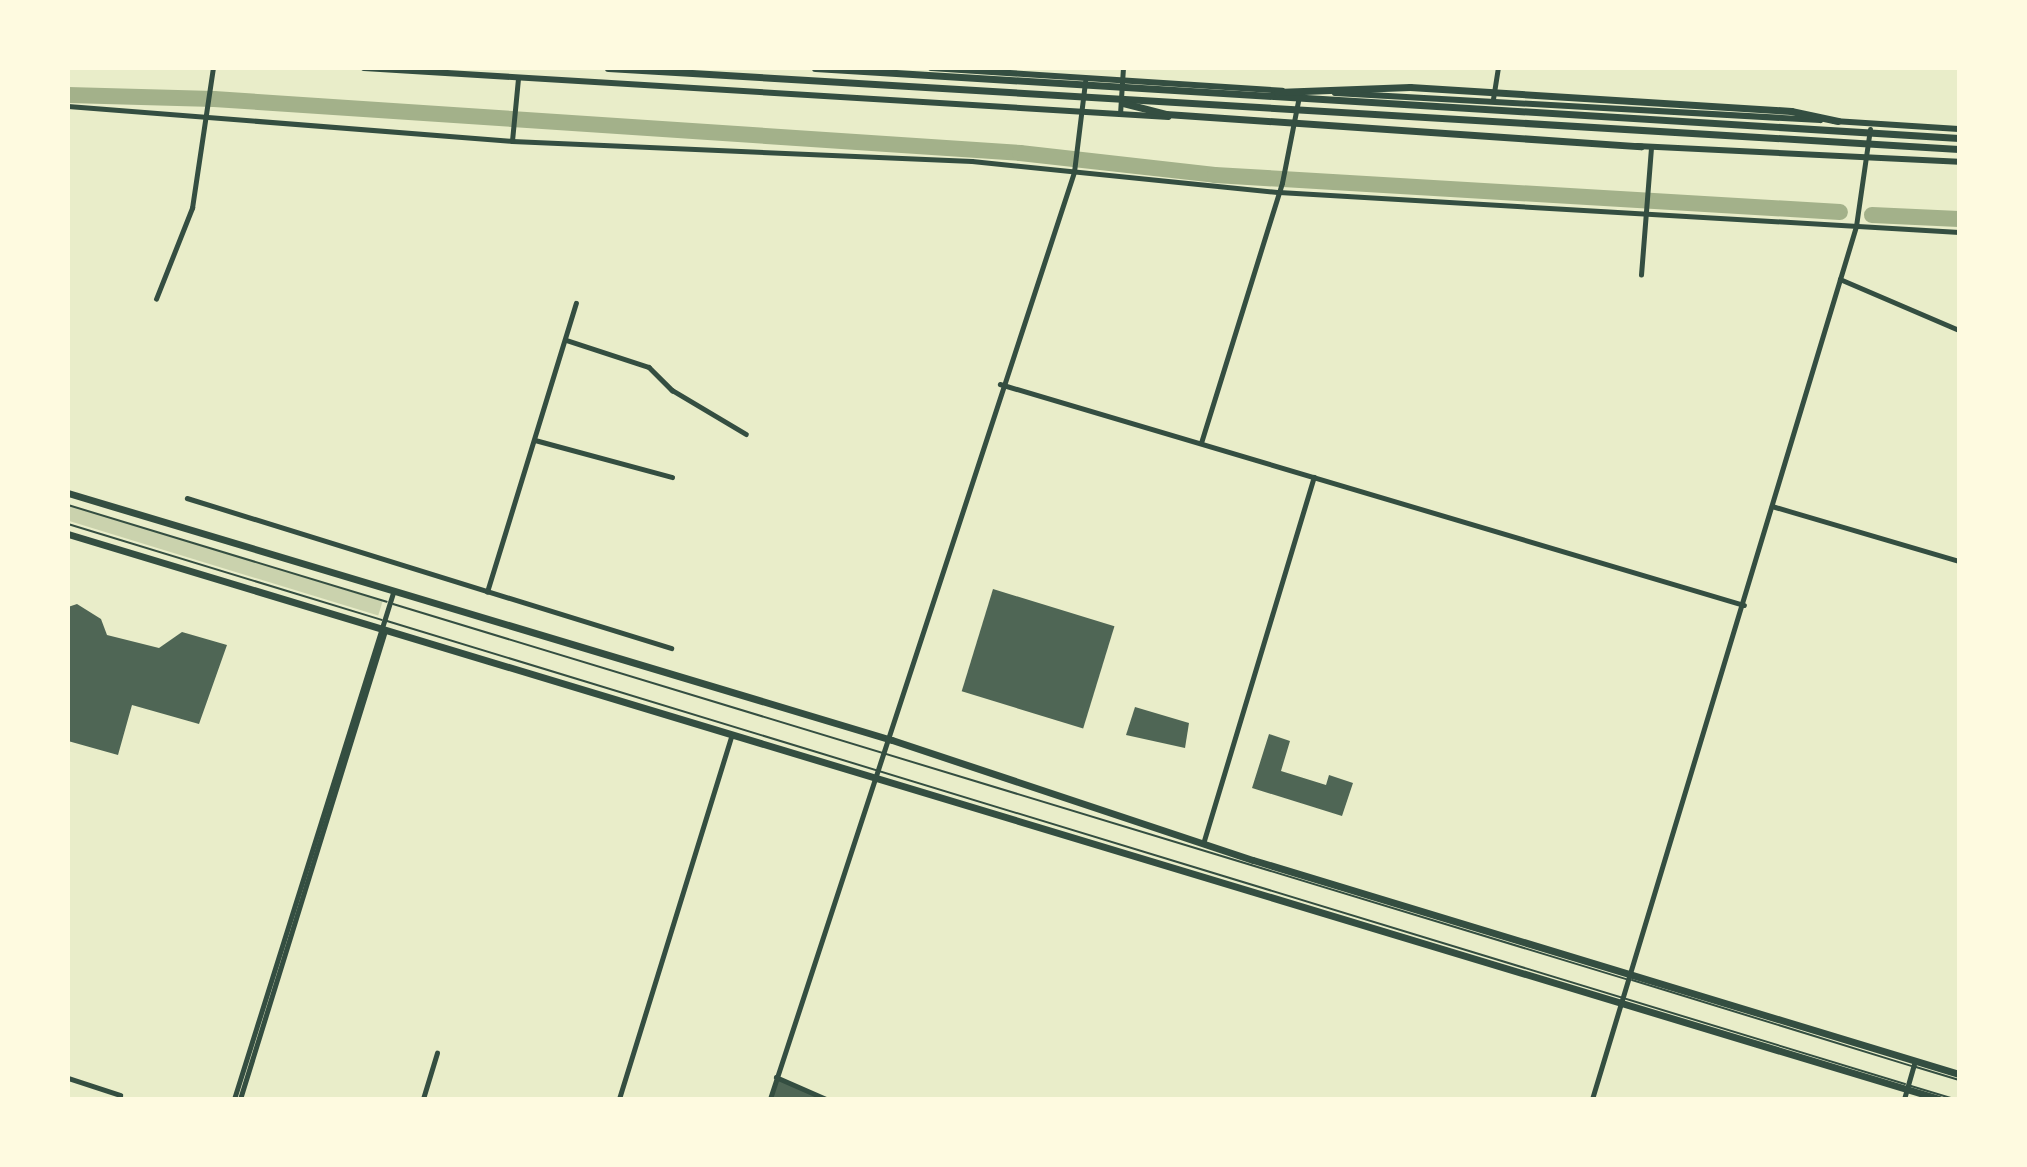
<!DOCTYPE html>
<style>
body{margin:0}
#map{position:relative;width:2027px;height:1167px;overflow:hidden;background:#e9edc9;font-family:"PT Sans Narrow",sans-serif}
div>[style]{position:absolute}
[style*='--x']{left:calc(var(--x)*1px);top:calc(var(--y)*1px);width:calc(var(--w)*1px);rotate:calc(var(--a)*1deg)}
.green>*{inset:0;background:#cad2ad;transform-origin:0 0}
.river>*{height:16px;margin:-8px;padding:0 8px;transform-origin:8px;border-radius:8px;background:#a3b18a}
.building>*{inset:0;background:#4f6655;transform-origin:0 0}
.service>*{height:2px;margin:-1px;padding:0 1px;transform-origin:1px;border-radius:1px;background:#344e41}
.minor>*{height:4.5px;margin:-2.25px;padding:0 2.25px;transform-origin:2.25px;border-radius:2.25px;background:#344e41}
.tertiary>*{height:5px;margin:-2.5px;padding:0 2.5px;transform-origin:2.5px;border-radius:2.5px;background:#344e41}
.secondary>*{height:6px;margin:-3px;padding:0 3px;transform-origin:3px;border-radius:3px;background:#344e41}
.primary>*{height:7px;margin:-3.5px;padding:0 3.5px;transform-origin:3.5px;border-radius:3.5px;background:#344e41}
.trunk>*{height:7px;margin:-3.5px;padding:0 3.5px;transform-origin:3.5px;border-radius:3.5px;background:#344e41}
span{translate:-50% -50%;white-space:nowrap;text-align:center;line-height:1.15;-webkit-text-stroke:7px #fefae0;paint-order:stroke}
.frame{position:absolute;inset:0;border:70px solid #fefae0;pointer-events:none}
</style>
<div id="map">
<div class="green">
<i style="left:68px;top:505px;width:329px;height:15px;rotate:17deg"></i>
</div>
<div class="river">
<i style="--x:68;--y:95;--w:146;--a:1.6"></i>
<i style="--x:214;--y:99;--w:808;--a:3.83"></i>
<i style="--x:1020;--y:153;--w:196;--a:6.4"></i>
<i style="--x:1215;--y:175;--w:626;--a:3.39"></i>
<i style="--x:1872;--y:215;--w:87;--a:2.6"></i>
</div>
<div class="building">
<i style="left:993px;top:589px;width:127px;height:107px;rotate:17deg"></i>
<i style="clip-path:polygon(77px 604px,101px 619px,107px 635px,159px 648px,182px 632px,227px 645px,199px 724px,132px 705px,118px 755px,68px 741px,68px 607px)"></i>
<i style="clip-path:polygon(1135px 707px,1189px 723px,1185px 748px,1126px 735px)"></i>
<i style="clip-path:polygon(1269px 734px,1290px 741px,1281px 771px,1326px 785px,1329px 775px,1353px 783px,1342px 816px,1252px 788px)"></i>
<i style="clip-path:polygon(776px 1077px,826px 1099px,770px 1099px)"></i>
</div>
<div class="service">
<i style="--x:68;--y:505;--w:333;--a:16.9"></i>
<i style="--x:68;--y:524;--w:328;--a:17"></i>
<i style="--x:393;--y:604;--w:1289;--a:16.92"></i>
<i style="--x:387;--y:621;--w:1587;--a:16.96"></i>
<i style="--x:1632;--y:980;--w:292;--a:17.1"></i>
<i style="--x:1916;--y:1067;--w:45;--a:16.8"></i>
<i style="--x:1911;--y:1086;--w:45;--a:16.8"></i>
</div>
<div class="minor">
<i style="--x:1493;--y:99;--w:31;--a:-81"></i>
<i style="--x:68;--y:106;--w:445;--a:4.5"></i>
<i style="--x:512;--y:141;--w:460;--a:2.5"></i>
<i style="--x:972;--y:161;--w:309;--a:5.8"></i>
<i style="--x:1279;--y:192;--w:681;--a:3.37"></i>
<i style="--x:1120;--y:114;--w:46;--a:-86.3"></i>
<i style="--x:512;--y:141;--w:62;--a:-84.5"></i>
<i style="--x:1641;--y:275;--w:128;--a:-85.5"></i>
<i style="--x:1840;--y:279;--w:129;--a:23.2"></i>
<i style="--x:156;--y:299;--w:98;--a:-68.4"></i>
<i style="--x:192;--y:208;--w:142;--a:-81.5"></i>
<i style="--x:566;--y:340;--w:87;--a:18"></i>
<i style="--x:649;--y:367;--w:33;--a:45"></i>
<i style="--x:672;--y:390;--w:86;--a:30.7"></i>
<i style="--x:1000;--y:384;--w:776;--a:16.54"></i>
<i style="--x:535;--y:440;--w:142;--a:15.1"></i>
<i style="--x:1201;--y:443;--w:272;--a:-72.7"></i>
<i style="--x:1282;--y:183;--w:89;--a:-78.9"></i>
<i style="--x:187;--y:498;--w:507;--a:17.22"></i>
<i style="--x:1772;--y:506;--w:195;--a:16.4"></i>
<i style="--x:487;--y:592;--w:302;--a:-72.9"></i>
<i style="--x:1203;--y:844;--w:383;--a:-73.2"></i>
<i style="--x:776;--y:1077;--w:55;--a:23.7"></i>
<i style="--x:68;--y:1078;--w:55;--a:18.1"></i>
<i style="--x:423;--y:1099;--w:48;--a:-73.1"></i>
<i style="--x:619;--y:1099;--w:381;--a:-72.8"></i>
<i style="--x:770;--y:1099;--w:976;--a:-71.84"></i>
<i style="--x:1074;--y:172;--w:91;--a:-83"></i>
</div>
<div class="tertiary">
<i style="--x:234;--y:1099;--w:530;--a:-72.56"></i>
<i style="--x:240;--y:1099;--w:490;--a:-72.8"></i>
<i style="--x:1592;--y:1099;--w:912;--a:-73.17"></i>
<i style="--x:1856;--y:226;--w:98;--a:-81.8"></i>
<i style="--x:1904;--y:1099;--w:40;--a:-74"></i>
</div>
<div class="secondary">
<i style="--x:364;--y:68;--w:806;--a:3.48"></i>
<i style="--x:931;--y:68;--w:352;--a:3.7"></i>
<i style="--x:1335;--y:93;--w:486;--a:3.2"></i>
<i style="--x:1834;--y:121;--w:125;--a:3.7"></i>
<i style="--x:1637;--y:146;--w:322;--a:2.8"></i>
</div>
<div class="primary">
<i style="--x:68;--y:493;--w:860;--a:16.69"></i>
<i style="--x:892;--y:740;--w:380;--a:18.4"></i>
<i style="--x:1253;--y:860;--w:738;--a:16.86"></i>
<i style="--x:68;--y:534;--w:1954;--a:16.8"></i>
</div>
<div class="trunk">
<i style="--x:608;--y:68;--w:1353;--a:3.43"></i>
<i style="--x:815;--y:68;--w:1146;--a:3.5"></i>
<i style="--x:1277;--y:92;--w:133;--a:-2.2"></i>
<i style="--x:1410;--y:87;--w:382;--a:3.6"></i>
<i style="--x:1791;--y:111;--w:48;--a:12"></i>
<i style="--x:1123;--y:103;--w:44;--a:14.3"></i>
<i style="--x:1166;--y:114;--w:476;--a:3.9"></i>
</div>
<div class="frame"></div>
</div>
